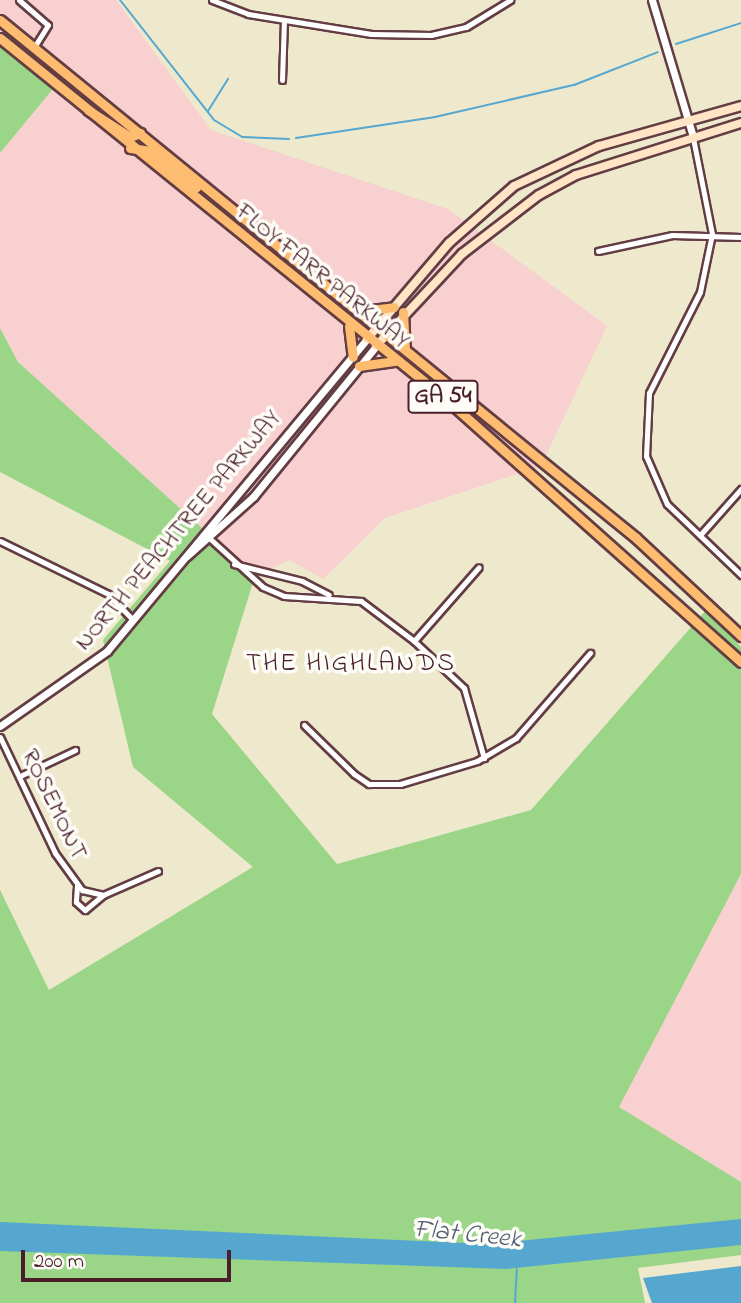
<!DOCTYPE html>
<style>
body{margin:0}
#map{position:relative;width:741px;height:1303px;overflow:hidden;background:#eee8cd;font-family:"Indie Flower",sans-serif}
div>[style]{position:absolute}
[style*='--x']{left:calc(var(--x)*1px);top:calc(var(--y)*1px);width:calc(var(--w)*1px);rotate:calc(var(--a)*1deg)}
.built>*{inset:0;background:#f7d0cf}
.green>*{inset:0;background:#9bd588}
.water>*{inset:0;background:#55a7d0}
.stream>*{height:2px;margin:-1px;padding:0 1px;transform-origin:1px;border-radius:1px;background:#55a7d0}
.roads{filter:drop-shadow(2px 0 #633d43) drop-shadow(-2px 0 #633d43) drop-shadow(0 2px #633d43) drop-shadow(0 -2px #633d43)}
.minor>*{height:5px;margin:-2.5px;padding:0 2.5px;transform-origin:2.5px;border-radius:2.5px;background:#fff}
.tertiary>*{height:7px;margin:-3.5px;padding:0 3.5px;transform-origin:3.5px;border-radius:3.5px;background:#fff}
.secondary>*{height:8px;margin:-4px;padding:0 4px;transform-origin:4px;border-radius:4px;background:#ffe4c6}
.primary>*{height:9px;margin:-4.5px;padding:0 4.5px;transform-origin:4.5px;border-radius:4.5px;background:#febc70}
span{translate:-50% -50%;white-space:nowrap;text-align:center;line-height:1.15;-webkit-text-stroke:7px #fdfcf7;paint-order:stroke}
.shield-label span{padding:2px 5px;background:#fdfcf7;border:2px solid;border-radius:5px;-webkit-text-stroke-width:0}
.shield-label{font-size:23px;color:#4a1f2b;font-weight:700}
.street-label{font-size:24px;color:#4a1f2b}
.neighbourhood-label{font-size:26px;color:#4a1f2b;letter-spacing:2px}
.water-label{font-size:26px;color:#4f5c75;font-style:italic}
.scale{position:absolute;left:21px;top:1250px;width:210px;height:32px;box-sizing:border-box;border:4px solid #4a1f2b;border-top:0;padding-left:9px;font-size:21px;line-height:24px;white-space:nowrap;color:#4a1f2b;-webkit-text-stroke:5px #fdfcf7;paint-order:stroke}
</style>
<div id="map">
<div class="built">
<i style="clip-path:polygon(0 0,116px 0,211px 130px,448px 209px,607px 326px,541px 466px,385px 518px,323px 579px,290px 560px,255px 576px,18px 362px,0 328px,0 153px,57px 84px,0 42px)"></i>
<i style="clip-path:polygon(741px 874px,741px 1182px,618px 1107px)"></i>
</div>
<div class="green">
<i style="clip-path:polygon(0 42px,57px 84px,0 153px)"></i>
<i style="clip-path:polygon(0 328px,18px 362px,255px 576px,212px 714px,337px 864px,531px 810px,707px 609px,741px 647px,741px 874px,619px 1107px,741px 1182px,741px 1255px,638px 1268px,645px 1303px,0 1303px,0 890px,49px 990px,253px 867px,133px 767px,103px 640px,170px 561px,0 472px)"></i>
</div>
<div class="water">
<i style="clip-path:polygon(741px 1219px,741px 1245px,506px 1269px,0 1251px,0 1222px,487px 1244px)"></i>
<i style="clip-path:polygon(741px 1266px,741px 1303px,652px 1303px,643px 1278px)"></i>
</div>
<div class="stream">
<i style="--x:120;--y:0;--w:152;--a:51.9"></i>
<i style="--x:214;--y:120;--w:33;--a:31"></i>
<i style="--x:242;--y:137;--w:47;--a:2.4"></i>
<i style="--x:676;--y:44;--w:68;--a:-17.9"></i>
<i style="--x:208;--y:111;--w:38;--a:-58"></i>
<i style="--x:296;--y:138;--w:141;--a:-8.6"></i>
<i style="--x:435;--y:117;--w:143;--a:-13"></i>
<i style="--x:574;--y:85;--w:90;--a:-21.4"></i>
<i style="--x:515;--y:1303;--w:34;--a:-87"></i>
</div>
<div class="roads">
<div class="minor">
<i style="--x:19;--y:0;--w:38;--a:41"></i>
<i style="--x:48;--y:25;--w:26;--a:122"></i>
<i style="--x:212;--y:0;--w:39;--a:21"></i>
<i style="--x:248;--y:14;--w:125;--a:9.2"></i>
<i style="--x:371;--y:34;--w:60;--a:1"></i>
<i style="--x:431;--y:35;--w:36;--a:-13"></i>
<i style="--x:466;--y:27;--w:52;--a:-31.5"></i>
<i style="--x:282;--y:80;--w:60;--a:-88.1"></i>
<i style="--x:693;--y:138;--w:98;--a:78.8"></i>
<i style="--x:712;--y:234;--w:59;--a:101.7"></i>
<i style="--x:700;--y:292;--w:113;--a:116.8"></i>
<i style="--x:649;--y:393;--w:63;--a:92.7"></i>
<i style="--x:646;--y:456;--w:52;--a:66.4"></i>
<i style="--x:667;--y:504;--w:103;--a:43.8"></i>
<i style="--x:598;--y:251;--w:76;--a:-12.2"></i>
<i style="--x:672;--y:235;--w:69;--a:1.7"></i>
<i style="--x:206;--y:535;--w:77;--a:42.4"></i>
<i style="--x:263;--y:587;--w:23;--a:23"></i>
<i style="--x:284;--y:596;--w:77;--a:3.7"></i>
<i style="--x:361;--y:601;--w:66;--a:37"></i>
<i style="--x:414;--y:641;--w:69;--a:43.2"></i>
<i style="--x:464;--y:688;--w:73;--a:74.1"></i>
<i style="--x:700;--y:535;--w:62;--a:-48.3"></i>
<i style="--x:0;--y:541;--w:120;--a:26.1"></i>
<i style="--x:108;--y:594;--w:33;--a:46"></i>
<i style="--x:234;--y:564;--w:70;--a:14"></i>
<i style="--x:302;--y:581;--w:30;--a:27"></i>
<i style="--x:414;--y:641;--w:98;--a:-48.7"></i>
<i style="--x:304;--y:725;--w:70;--a:44.4"></i>
<i style="--x:354;--y:774;--w:18;--a:34"></i>
<i style="--x:369;--y:784;--w:31;--a:0"></i>
<i style="--x:400;--y:784;--w:80;--a:-16.6"></i>
<i style="--x:477;--y:761;--w:45;--a:-30.5"></i>
<i style="--x:516;--y:738;--w:113;--a:-49"></i>
<i style="--x:0;--y:737;--w:128;--a:64.6"></i>
<i style="--x:55;--y:853;--w:46;--a:53.9"></i>
<i style="--x:82;--y:890;--w:22;--a:13"></i>
<i style="--x:103;--y:895;--w:60;--a:-23.6"></i>
<i style="--x:20;--y:776;--w:61;--a:-25.3"></i>
<i style="--x:77;--y:886;--w:16;--a:94"></i>
<i style="--x:76;--y:902;--w:12;--a:42"></i>
<i style="--x:85;--y:910;--w:23;--a:-40"></i>
</div>
<div class="tertiary">
<i style="--x:652;--y:0;--w:143;--a:73.3"></i>
<i style="--x:187;--y:556;--w:89;--a:-41.8"></i>
<i style="--x:253;--y:497;--w:195;--a:-50.8"></i>
<i style="--x:0;--y:726;--w:131;--a:-35"></i>
<i style="--x:107;--y:651;--w:406;--a:-50.2"></i>
</div>
<div class="secondary">
<i style="--x:367;--y:339;--w:126;--a:-49.5"></i>
<i style="--x:449;--y:243;--w:86;--a:-41.2"></i>
<i style="--x:514;--y:186;--w:94;--a:-25.2"></i>
<i style="--x:599;--y:146;--w:148;--a:-15.7"></i>
<i style="--x:376;--y:346;--w:126;--a:-46.9"></i>
<i style="--x:462;--y:254;--w:97;--a:-37.5"></i>
<i style="--x:539;--y:195;--w:42;--a:-28.4"></i>
<i style="--x:576;--y:175;--w:173;--a:-17.5"></i>
</div>
<div class="primary">
<i style="--x:0;--y:20;--w:820;--a:39.16"></i>
<i style="--x:636;--y:538;--w:144;--a:43"></i>
<i style="--x:0;--y:38;--w:575;--a:39"></i>
<i style="--x:447;--y:400;--w:394;--a:41.7"></i>
<i style="--x:88;--y:110;--w:50;--a:32.7"></i>
<i style="--x:130;--y:137;--w:11;--a:-22"></i>
<i style="--x:130;--y:148;--w:21;--a:8"></i>
<i style="--x:151;--y:151;--w:58;--a:38.7"></i>
<i style="--x:362;--y:311;--w:32;--a:-7"></i>
<i style="--x:403;--y:312;--w:37;--a:87"></i>
<i style="--x:349;--y:326;--w:31;--a:83"></i>
<i style="--x:359;--y:366;--w:37;--a:-8"></i>
</div>
</div>
<div class="shield-label">
<span style="left:443px;top:397px">GA 54</span>
</div>
<div class="street-label">
<span style="left:322px;top:277px;rotate:39deg">FLOY FARR PARKWAY</span>
<span style="left:179px;top:531px;rotate:-50deg">NORTH PEACHTREE PARKWAY</span>
<span style="left:53px;top:805px;rotate:64deg">ROSEMONT</span>
</div>
<div class="neighbourhood-label">
<span style="left:351px;top:665px">THE HIGHLANDS</span>
</div>
<div class="water-label">
<span style="left:467px;top:1236px;rotate:6deg">Flat Creek</span>
</div>
<div class="scale">200 m</div>
</div>
